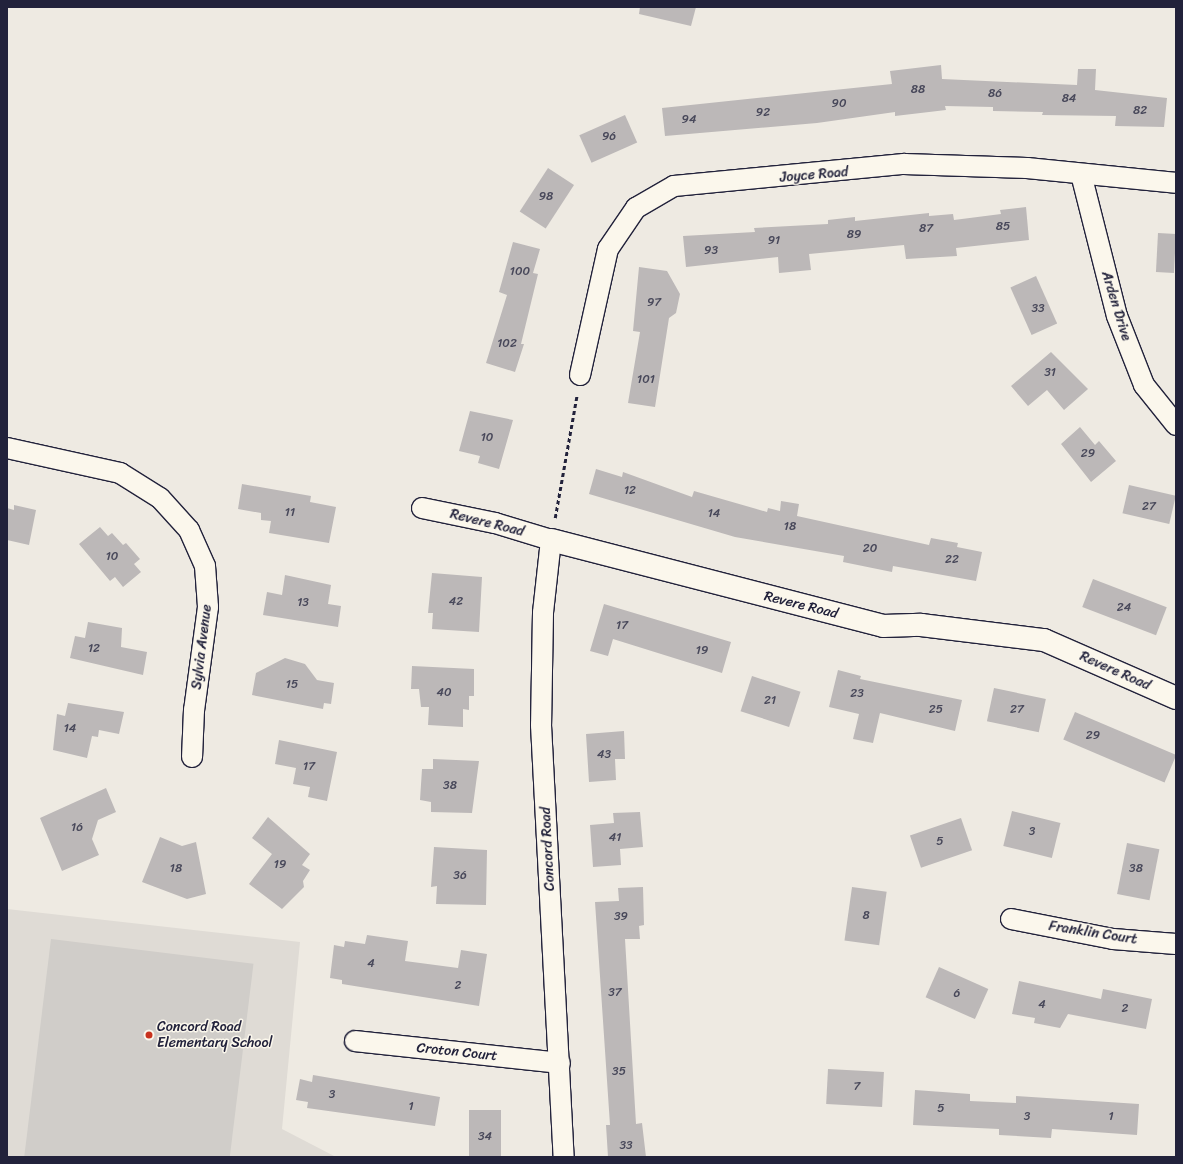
<!DOCTYPE html>
<style>
body{margin:0}
#map{position:relative;width:1183px;height:1164px;overflow:hidden;background:#eeeae2;font-family:Sriracha,sans-serif}
div>[style]{position:absolute}
[style*='--x']{left:calc(var(--x)*1px);top:calc(var(--y)*1px);width:calc(var(--w)*1px);rotate:calc(var(--a)*1deg)}
.built>*{inset:0;background:#dfdbd5}
.green>*{inset:0;background:#d0cdc9;transform-origin:0 0}
.building>*{inset:0;background:#bcb8b8;transform-origin:0 0}
.path>*{height:2.5px;margin-top:-1.25px;transform-origin:0;background:repeating-linear-gradient(90deg,#22223b 0 4px,transparent 0 7px)}
.roads{filter:drop-shadow(1px 0 #22223b) drop-shadow(-1px 0 #22223b) drop-shadow(0 1px #22223b) drop-shadow(0 -1px #22223b)}
.minor>*{height:20px;margin:-10px;padding:0 10px;transform-origin:10px;border-radius:10px;background:#fbf7ec}
.tertiary>*{height:22px;margin:-11px;padding:0 11px;transform-origin:11px;border-radius:11px;background:#fbf7ec}
.dots>*{width:11px;height:11px;translate:-50% -50%;box-sizing:border-box;border:2px solid #fbf7ec;border-radius:50%}
span{translate:-50% -50%;white-space:nowrap;text-align:center;line-height:1.15;-webkit-text-stroke:3px #fbf7ec;paint-order:stroke}
.number-label{font-size:12px;color:#48485a}
.number-label span{-webkit-text-stroke-width:0}
.street-label{font-size:14px;color:#22223b}
.poi-label{font-size:14px;color:#22223b}
.left{translate:0 -50%;text-align:left}
.frame{position:absolute;inset:0;border:8px solid #22223b;pointer-events:none}
</style>
<div id="map">
<div class="built">
<i style="clip-path:polygon(7px 909px,300px 942px,282px 1129px,336px 1157px,7px 1157px)"></i>
</div>
<div class="green">
<i style="left:51px;top:939px;width:204px;height:220px;rotate:7deg"></i>
</div>
<div class="building">
<i style="clip-path:polygon(640px 7px,696px 7px,691px 26px,639px 14px)"></i>
<i style="clip-path:polygon(941px 65px,942px 79px,1077px 85px,1078px 69px,1096px 69px,1095px 90px,1167px 98px,1164px 127px,1115px 126px,1116px 116px,1042px 115px,1043px 112px,993px 111px,993px 107px,945px 106px,946px 110px,895px 116px,895px 112px,817px 123px,665px 136px,662px 108px,892px 84px,890px 71px)"></i>
<i style="left:625px;top:115px;width:30px;height:50px;rotate:66deg"></i>
<i style="left:548px;top:168px;width:31px;height:52px;rotate:33deg"></i>
<i style="clip-path:polygon(1026px 207px,1029px 240px,956px 248px,957px 256px,906px 259px,904px 245px,809px 254px,811px 270px,779px 273px,778px 257px,686px 267px,683px 236px,755px 232px,754px 228px,828px 224px,828px 220px,855px 217px,855px 221px,929px 213px,929px 216px,953px 214px,954px 220px,1001px 214px,1000px 210px)"></i>
<i style="left:1158px;top:233px;width:18px;height:39px;rotate:3deg"></i>
<i style="clip-path:polygon(513px 242px,540px 249px,533px 273px,538px 274px,521px 344px,524px 344px,515px 372px,486px 363px,507px 295px,499px 292px)"></i>
<i style="clip-path:polygon(639px 267px,667px 271px,680px 294px,676px 313px,669px 318px,655px 407px,628px 403px,640px 332px,633px 331px)"></i>
<i style="left:1036px;top:276px;width:52px;height:28px;rotate:66deg"></i>
<i style="clip-path:polygon(1051px 352px,1088px 389px,1064px 410px,1047px 390px,1028px 406px,1011px 386px)"></i>
<i style="clip-path:polygon(470px 411px,513px 420px,499px 469px,478px 463px,480px 456px,459px 451px)"></i>
<i style="clip-path:polygon(1080px 427px,1095px 445px,1099px 441px,1116px 461px,1091px 482px,1061px 444px)"></i>
<i style="clip-path:polygon(596px 469px,622px 477px,623px 472px,692px 497px,694px 491px,767px 512px,768px 508px,780px 511px,781px 501px,799px 504px,797px 516px,929px 545px,931px 538px,958px 543px,957px 547px,982px 552px,976px 581px,893px 566px,892px 572px,843px 562px,844px 556px,735px 537px,589px 494px)"></i>
<i style="clip-path:polygon(242px 484px,311px 496px,310px 502px,336px 507px,329px 543px,269px 533px,271px 521px,261px 520px,261px 513px,238px 509px)"></i>
<i style="left:1129px;top:485px;width:48px;height:29px;rotate:13deg"></i>
<i style="clip-path:polygon(14px 505px,36px 510px,29px 545px,7px 540px,7px 508px,14px 510px)"></i>
<i style="clip-path:polygon(100px 527px,108px 536px,112px 533px,123px 545px,126px 543px,140px 559px,134px 564px,141px 572px,123px 587px,115px 577px,110px 581px,79px 544px)"></i>
<i style="clip-path:polygon(432px 573px,482px 577px,479px 632px,432px 629px,433px 613px,428px 613px)"></i>
<i style="clip-path:polygon(285px 575px,331px 585px,328px 604px,341px 606px,338px 627px,263px 615px,267px 592px,282px 595px)"></i>
<i style="left:1093px;top:579px;width:79px;height:30px;rotate:21deg"></i>
<i style="clip-path:polygon(604px 604px,731px 642px,722px 673px,613px 639px,608px 656px,590px 651px)"></i>
<i style="clip-path:polygon(88px 622px,122px 628px,121px 647px,147px 652px,143px 675px,70px 658px,75px 636px,85px 638px)"></i>
<i style="clip-path:polygon(285px 658px,305px 664px,317px 680px,334px 683px,331px 704px,324px 703px,323px 709px,252px 695px,256px 673px)"></i>
<i style="clip-path:polygon(412px 666px,474px 669px,474px 696px,469px 696px,469px 710px,463px 709px,463px 727px,428px 725px,429px 707px,421px 707px,419px 689px,411px 689px)"></i>
<i style="clip-path:polygon(838px 670px,861px 676px,860px 679px,962px 700px,955px 731px,880px 713px,873px 743px,853px 739px,859px 714px,829px 707px)"></i>
<i style="left:752px;top:676px;width:51px;height:37px;rotate:18deg"></i>
<i style="left:994px;top:688px;width:53px;height:34px;rotate:12deg"></i>
<i style="clip-path:polygon(68px 703px,124px 712px,119px 734px,99px 730px,98px 737px,92px 736px,87px 758px,53px 750px,57px 714px,65px 716px)"></i>
<i style="left:1075px;top:712px;width:110px;height:30px;rotate:23deg"></i>
<i style="clip-path:polygon(624px 731px,625px 759px,615px 759px,616px 780px,589px 782px,586px 734px)"></i>
<i style="clip-path:polygon(279px 740px,337px 752px,327px 801px,308px 797px,310px 787px,293px 784px,296px 768px,275px 764px)"></i>
<i style="clip-path:polygon(433px 759px,479px 761px,472px 813px,431px 812px,431px 802px,420px 800px,422px 769px,433px 769px)"></i>
<i style="clip-path:polygon(106px 788px,116px 812px,98px 820px,92px 839px,99px 855px,62px 871px,40px 818px)"></i>
<i style="left:1012px;top:811px;width:50px;height:36px;rotate:14deg"></i>
<i style="clip-path:polygon(640px 812px,643px 847px,620px 849px,621px 865px,593px 867px,590px 825px,614px 823px,613px 813px)"></i>
<i style="clip-path:polygon(268px 817px,310px 854px,302px 865px,310px 870px,303px 881px,304px 887px,282px 909px,249px 884px,272px 854px,252px 838px)"></i>
<i style="left:961px;top:818px;width:34px;height:54px;rotate:71deg"></i>
<i style="clip-path:polygon(160px 837px,182px 846px,196px 842px,206px 894px,187px 899px,142px 882px)"></i>
<i style="left:1127px;top:843px;width:33px;height:52px;rotate:11deg"></i>
<i style="clip-path:polygon(434px 847px,487px 850px,486px 905px,436px 904px,437px 886px,431px 887px)"></i>
<i style="clip-path:polygon(643px 887px,644px 925px,639px 926px,640px 939px,625px 939px,636px 1124px,642px 1123px,646px 1157px,608px 1157px,606px 1125px,610px 1125px,595px 902px,619px 901px,618px 888px)"></i>
<i style="left:852px;top:887px;width:35px;height:54px;rotate:8deg"></i>
<i style="clip-path:polygon(367px 935px,408px 941px,405px 961px,458px 968px,461px 950px,487px 954px,479px 1006px,342px 984px,342px 980px,330px 978px,334px 945px,344px 947px,345px 941px,365px 944px)"></i>
<i style="left:939px;top:967px;width:54px;height:33px;rotate:24deg"></i>
<i style="clip-path:polygon(1019px 981px,1101px 999px,1103px 989px,1152px 999px,1146px 1029px,1068px 1014px,1060px 1028px,1034px 1023px,1035px 1018px,1012px 1014px)"></i>
<i style="left:828px;top:1069px;width:56px;height:35px;rotate:3deg"></i>
<i style="clip-path:polygon(313px 1075px,440px 1097px,435px 1126px,307px 1108px,308px 1102px,296px 1100px,300px 1079px,312px 1082px)"></i>
<i style="clip-path:polygon(915px 1090px,970px 1094px,970px 1101px,1016px 1103px,1016px 1096px,1139px 1104px,1137px 1135px,1052px 1129px,1051px 1138px,999px 1135px,999px 1129px,913px 1125px)"></i>
<i style="left:501px;top:1110px;width:47px;height:32px;rotate:90deg"></i>
</div>
<div class="path">
<i style="--x:555;--y:518;--w:125;--a:-79.9"></i>
</div>
<div class="roads">
<div class="minor">
<i style="--x:1081;--y:174;--w:146;--a:75.8"></i>
<i style="--x:1117;--y:316;--w:74;--a:68.6"></i>
<i style="--x:1144;--y:385;--w:51;--a:51.3"></i>
<i style="--x:580;--y:375;--w:129;--a:-77.5"></i>
<i style="--x:608;--y:249;--w:50;--a:-55.7"></i>
<i style="--x:636;--y:208;--w:44;--a:-30.1"></i>
<i style="--x:674;--y:186;--w:231;--a:-5.5"></i>
<i style="--x:904;--y:164;--w:123;--a:1.9"></i>
<i style="--x:1027;--y:168;--w:150;--a:5.7"></i>
<i style="--x:7;--y:448;--w:116;--a:12.5"></i>
<i style="--x:120;--y:473;--w:47;--a:32"></i>
<i style="--x:160;--y:498;--w:43;--a:47.8"></i>
<i style="--x:189;--y:530;--w:39;--a:66"></i>
<i style="--x:205;--y:566;--w:41;--a:85.8"></i>
<i style="--x:208;--y:607;--w:104;--a:97.7"></i>
<i style="--x:194;--y:710;--w:47;--a:92.4"></i>
<i style="--x:422;--y:508;--w:75;--a:11.6"></i>
<i style="--x:495;--y:523;--w:59;--a:16.9"></i>
<i style="--x:551;--y:540;--w:73;--a:96.3"></i>
<i style="--x:543;--y:613;--w:112;--a:91"></i>
<i style="--x:541;--y:725;--w:433;--a:87"></i>
<i style="--x:1011;--y:919;--w:104;--a:11.1"></i>
<i style="--x:1113;--y:939;--w:63;--a:4.5"></i>
<i style="--x:355;--y:1041;--w:206;--a:6.1"></i>
</div>
<div class="tertiary">
<i style="--x:551;--y:540;--w:343;--a:14.5"></i>
<i style="--x:883;--y:626;--w:38;--a:-2"></i>
<i style="--x:921;--y:625;--w:124;--a:7"></i>
<i style="--x:1044;--y:640;--w:144;--a:23.7"></i>
</div>
</div>
<div class="dots">
<i style="left:149px;top:1035px;background:#c8321e"></i>
</div>
<div class="number-label">
<span style="left:918px;top:90px">88</span>
<span style="left:995px;top:94px">86</span>
<span style="left:1069px;top:99px">84</span>
<span style="left:839px;top:104px">90</span>
<span style="left:1140px;top:111px">82</span>
<span style="left:763px;top:113px">92</span>
<span style="left:689px;top:120px">94</span>
<span style="left:609px;top:137px">96</span>
<span style="left:546px;top:197px">98</span>
<span style="left:1003px;top:227px">85</span>
<span style="left:926px;top:229px">87</span>
<span style="left:854px;top:235px">89</span>
<span style="left:774px;top:241px">91</span>
<span style="left:711px;top:251px">93</span>
<span style="left:520px;top:272px">100</span>
<span style="left:654px;top:303px">97</span>
<span style="left:1038px;top:309px">33</span>
<span style="left:507px;top:344px">102</span>
<span style="left:1050px;top:373px">31</span>
<span style="left:646px;top:380px">101</span>
<span style="left:487px;top:438px">10</span>
<span style="left:1088px;top:454px">29</span>
<span style="left:630px;top:491px">12</span>
<span style="left:1149px;top:507px">27</span>
<span style="left:290px;top:513px">11</span>
<span style="left:714px;top:514px">14</span>
<span style="left:790px;top:527px">18</span>
<span style="left:870px;top:549px">20</span>
<span style="left:112px;top:557px">10</span>
<span style="left:952px;top:560px">22</span>
<span style="left:456px;top:602px">42</span>
<span style="left:303px;top:603px">13</span>
<span style="left:1124px;top:608px">24</span>
<span style="left:622px;top:626px">17</span>
<span style="left:94px;top:649px">12</span>
<span style="left:702px;top:651px">19</span>
<span style="left:292px;top:685px">15</span>
<span style="left:444px;top:693px">40</span>
<span style="left:857px;top:694px">23</span>
<span style="left:770px;top:701px">21</span>
<span style="left:936px;top:710px">25</span>
<span style="left:1017px;top:710px">27</span>
<span style="left:70px;top:729px">14</span>
<span style="left:1093px;top:736px">29</span>
<span style="left:604px;top:755px">43</span>
<span style="left:309px;top:767px">17</span>
<span style="left:450px;top:786px">38</span>
<span style="left:77px;top:828px">16</span>
<span style="left:1032px;top:832px">3</span>
<span style="left:615px;top:838px">41</span>
<span style="left:940px;top:842px">5</span>
<span style="left:280px;top:865px">19</span>
<span style="left:176px;top:869px">18</span>
<span style="left:1136px;top:869px">38</span>
<span style="left:460px;top:876px">36</span>
<span style="left:866px;top:916px">8</span>
<span style="left:621px;top:917px">39</span>
<span style="left:371px;top:964px">4</span>
<span style="left:458px;top:986px">2</span>
<span style="left:615px;top:993px">37</span>
<span style="left:957px;top:994px">6</span>
<span style="left:1042px;top:1005px">4</span>
<span style="left:1125px;top:1009px">2</span>
<span style="left:619px;top:1072px">35</span>
<span style="left:857px;top:1087px">7</span>
<span style="left:332px;top:1095px">3</span>
<span style="left:411px;top:1107px">1</span>
<span style="left:941px;top:1109px">5</span>
<span style="left:1027px;top:1117px">3</span>
<span style="left:1111px;top:1117px">1</span>
<span style="left:485px;top:1137px">34</span>
<span style="left:626px;top:1146px">33</span>
</div>
<div class="street-label">
<span style="left:814px;top:175px;rotate:-5deg">Joyce Road</span>
<span style="left:1116px;top:306px;rotate:73deg">Arden Drive</span>
<span style="left:487px;top:523px;rotate:14deg">Revere Road</span>
<span style="left:801px;top:605px;rotate:14deg">Revere Road</span>
<span style="left:202px;top:647px;rotate:-83deg">Sylvia Avenue</span>
<span style="left:1115px;top:671px;rotate:24deg">Revere Road</span>
<span style="left:548px;top:849px;rotate:-93deg">Concord Road</span>
<span style="left:1093px;top:933px;rotate:9deg">Franklin Court</span>
<span style="left:457px;top:1052px;rotate:6deg">Croton Court</span>
</div>
<div class="poi-label">
<span class="left" style="left:157px;top:1035px">Concord Road<br>Elementary School</span>
</div>
<div class="frame"></div>
</div>
